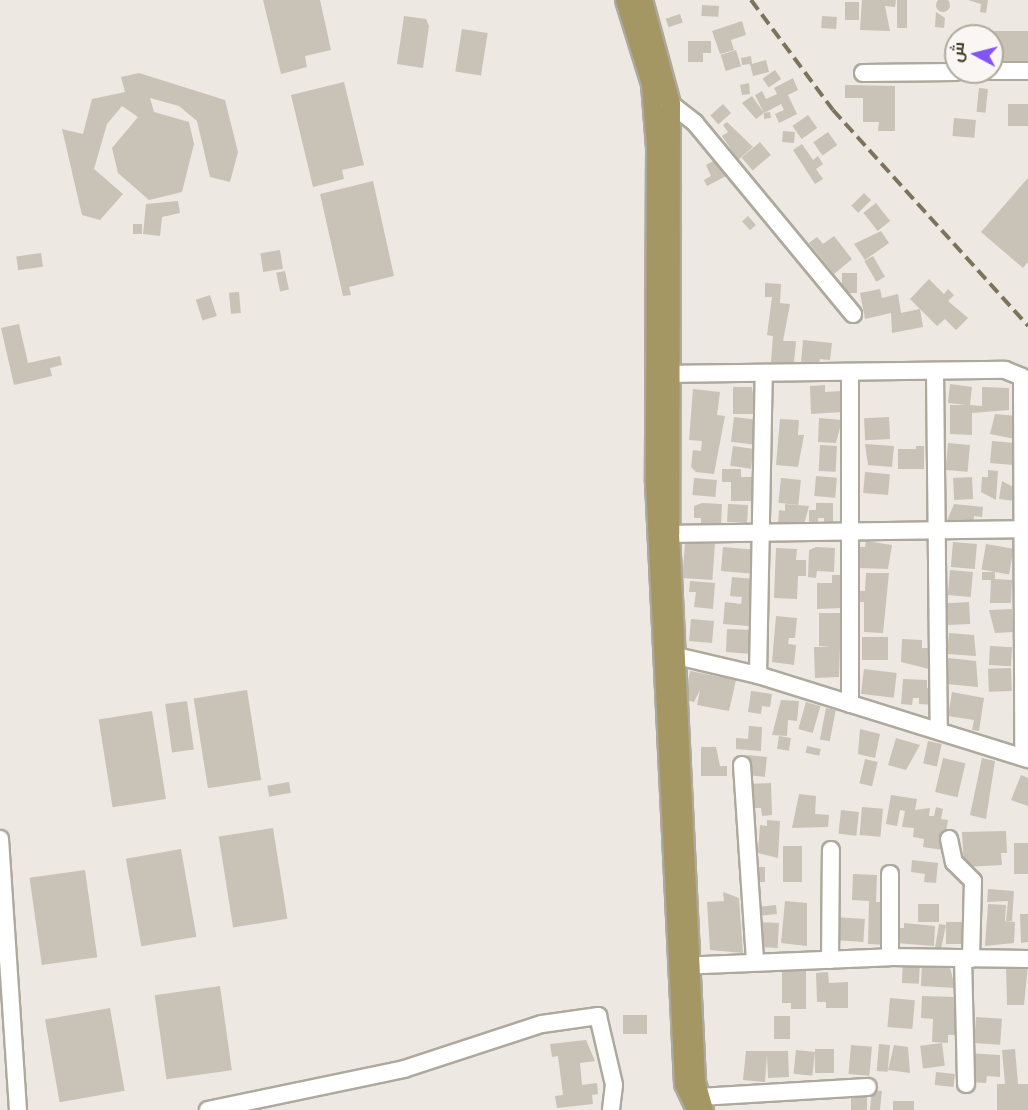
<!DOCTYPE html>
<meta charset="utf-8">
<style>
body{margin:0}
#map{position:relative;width:1028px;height:1110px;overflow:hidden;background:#ede8e2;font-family:Raleway,Cairo,sans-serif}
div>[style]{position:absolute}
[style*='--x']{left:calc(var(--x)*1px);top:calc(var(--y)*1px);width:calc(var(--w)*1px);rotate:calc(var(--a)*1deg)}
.building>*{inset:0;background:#c8c2b7;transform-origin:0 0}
.round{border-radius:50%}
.roads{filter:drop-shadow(2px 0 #aea99d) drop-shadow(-2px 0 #aea99d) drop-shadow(0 2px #aea99d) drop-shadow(0 -2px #aea99d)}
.minor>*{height:16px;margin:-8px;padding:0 8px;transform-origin:8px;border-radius:8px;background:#fff}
.major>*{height:18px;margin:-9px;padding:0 9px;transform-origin:9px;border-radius:9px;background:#a59764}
.rail>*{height:4px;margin-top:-2px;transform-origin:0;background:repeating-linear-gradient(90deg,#7b735b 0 12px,transparent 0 18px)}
span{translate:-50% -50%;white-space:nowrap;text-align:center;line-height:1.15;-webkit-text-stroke:4.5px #f9f6f3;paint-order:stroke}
.north{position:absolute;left:944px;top:24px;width:60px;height:60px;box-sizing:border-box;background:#f9f6f3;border:2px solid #afaa9f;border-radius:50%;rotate:277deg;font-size:16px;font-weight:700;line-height:24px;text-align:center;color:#3f3821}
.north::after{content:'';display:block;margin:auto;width:21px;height:27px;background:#8253fa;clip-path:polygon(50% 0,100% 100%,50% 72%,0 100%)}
</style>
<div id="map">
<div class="building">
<i class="round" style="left:936px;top:-2px;width:14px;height:14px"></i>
<i style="clip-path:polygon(263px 0,320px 0,331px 50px,305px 56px,307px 67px,281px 74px)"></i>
<i style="clip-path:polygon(862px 0,896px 0,895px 7px,885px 6px,890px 31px,860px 30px)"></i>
<i style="left:897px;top:0;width:10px;height:28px"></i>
<i style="clip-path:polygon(968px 0,988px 0,986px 13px,980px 12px,981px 4px)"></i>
<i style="left:845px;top:2px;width:14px;height:18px"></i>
<i style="left:702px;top:5px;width:17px;height:11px;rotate:3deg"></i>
<i style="clip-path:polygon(936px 12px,945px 18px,944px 28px,935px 27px)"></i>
<i style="left:680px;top:14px;width:9px;height:15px;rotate:72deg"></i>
<i style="clip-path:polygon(404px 16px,426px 19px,429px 26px,423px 68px,397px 64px)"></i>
<i style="left:822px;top:16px;width:15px;height:12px;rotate:4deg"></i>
<i style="clip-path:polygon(742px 21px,746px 35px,731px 40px,734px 50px,720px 54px,712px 31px)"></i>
<i style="left:462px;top:29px;width:26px;height:43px;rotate:9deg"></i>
<i style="left:991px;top:31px;width:37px;height:32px"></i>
<i style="clip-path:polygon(688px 41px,711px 41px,711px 53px,703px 53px,703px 62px,688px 62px)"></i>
<i style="left:736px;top:50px;width:17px;height:16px;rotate:73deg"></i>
<i style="clip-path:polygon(751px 56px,752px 64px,766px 60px,769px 72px,753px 76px,750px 64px,742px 65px,741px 58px)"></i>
<i style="left:775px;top:70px;width:11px;height:15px;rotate:56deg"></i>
<i style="clip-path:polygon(139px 73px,225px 100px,238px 152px,230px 182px,210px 177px,197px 121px,179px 106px,150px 98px,154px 112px,189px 122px,194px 144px,182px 192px,149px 200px,118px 173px,112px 148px,138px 117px,122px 106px,107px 124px,94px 169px,123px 194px,100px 220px,82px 215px,62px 129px,83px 134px,92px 99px,125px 92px,121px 77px)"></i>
<i style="clip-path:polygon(793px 78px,798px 90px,788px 95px,797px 114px,779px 123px,775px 114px,784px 110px,781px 104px,764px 113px,770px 112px,771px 118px,764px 119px,764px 113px,756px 119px,742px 103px,752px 96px,764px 113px,755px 95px,762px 91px,766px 99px,777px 94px,774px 88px)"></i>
<i style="clip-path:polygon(344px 82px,364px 165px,342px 170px,344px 179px,313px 187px,291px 95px)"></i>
<i style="clip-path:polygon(749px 83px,750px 94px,742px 95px,740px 85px)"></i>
<i style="clip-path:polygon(845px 85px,895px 86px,895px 131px,878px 131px,879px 122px,863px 122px,863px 98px,845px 98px)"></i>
<i style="left:979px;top:88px;width:9px;height:24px;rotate:6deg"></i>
<i style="left:723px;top:104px;width:12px;height:17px;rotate:48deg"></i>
<i style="left:1008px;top:104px;width:20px;height:22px"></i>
<i style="left:808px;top:115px;width:16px;height:19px;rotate:55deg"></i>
<i style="left:954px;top:118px;width:22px;height:18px;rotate:5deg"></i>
<i style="clip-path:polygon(727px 122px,753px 147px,738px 160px,722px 136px,728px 132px,723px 125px)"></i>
<i style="left:783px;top:131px;width:12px;height:11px;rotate:5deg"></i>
<i style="left:828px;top:132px;width:16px;height:18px;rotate:55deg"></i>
<i style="left:760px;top:142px;width:17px;height:24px;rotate:50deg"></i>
<i style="clip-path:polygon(802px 144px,813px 160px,818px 156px,823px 164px,816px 169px,823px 179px,815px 184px,793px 150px)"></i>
<i style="clip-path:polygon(717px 159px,726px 176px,707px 186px,704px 180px,711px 176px,706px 165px)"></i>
<i style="clip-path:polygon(1028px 178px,1028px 262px,1023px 268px,981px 232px)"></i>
<i style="clip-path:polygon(373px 181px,394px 276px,349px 287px,351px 295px,343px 296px,320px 194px)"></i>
<i style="left:864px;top:193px;width:10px;height:18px;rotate:45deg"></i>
<i style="clip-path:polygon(178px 201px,180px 213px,162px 217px,160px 236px,143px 234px,146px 204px)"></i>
<i style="left:876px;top:203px;width:23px;height:16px;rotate:52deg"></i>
<i style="left:748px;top:216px;width:12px;height:8px;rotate:48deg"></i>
<i style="left:133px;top:224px;width:9px;height:10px"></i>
<i style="clip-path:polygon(881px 231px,889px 243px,865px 260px,854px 244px)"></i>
<i style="clip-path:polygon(834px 236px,852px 259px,834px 274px,809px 243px,817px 237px,823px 244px)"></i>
<i style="left:280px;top:250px;width:19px;height:20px;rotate:81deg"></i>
<i style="left:41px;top:253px;width:14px;height:25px;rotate:82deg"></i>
<i style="left:873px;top:256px;width:24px;height:10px;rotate:60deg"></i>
<i style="left:285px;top:271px;width:19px;height:9px;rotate:78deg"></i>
<i style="left:842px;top:273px;width:15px;height:20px"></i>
<i style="clip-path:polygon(929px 279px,944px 294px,948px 289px,954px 295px,948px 301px,968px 318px,956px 330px,945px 319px,937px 326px,920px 309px,923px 327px,892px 333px,891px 313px,865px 319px,860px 293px,880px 289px,882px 298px,898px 294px,901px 313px,920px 309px,910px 299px)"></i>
<i style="clip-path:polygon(765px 283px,781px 284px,780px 303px,790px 304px,783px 341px,796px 341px,794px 363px,771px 362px,773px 336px,767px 335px,772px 297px,765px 297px)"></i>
<i style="left:239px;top:292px;width:21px;height:10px;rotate:85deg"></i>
<i style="left:210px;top:295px;width:22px;height:15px;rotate:72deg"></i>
<i style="clip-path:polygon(19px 324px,28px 363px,60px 356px,62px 365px,50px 368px,52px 376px,14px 385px,1px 328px)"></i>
<i style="clip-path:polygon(803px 340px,832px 343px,830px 360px,820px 359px,819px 365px,801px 363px)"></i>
<i style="clip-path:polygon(950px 384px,972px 387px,970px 405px,982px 406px,982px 387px,1009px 388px,1009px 410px,972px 413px,972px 435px,950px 434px,950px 405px,966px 405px,948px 403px)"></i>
<i style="clip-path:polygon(825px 385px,825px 392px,841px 391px,842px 412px,811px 414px,810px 386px)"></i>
<i style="clip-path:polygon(733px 387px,752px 387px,756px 414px,733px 414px)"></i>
<i style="clip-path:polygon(693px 389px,720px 392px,717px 415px,725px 416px,714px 474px,696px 472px,691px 467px,693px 450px,701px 451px,702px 441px,689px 440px)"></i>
<i style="clip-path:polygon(995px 414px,1016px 416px,1015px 439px,990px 434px)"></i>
<i style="left:734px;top:417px;width:24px;height:25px;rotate:7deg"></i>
<i style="left:889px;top:417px;width:22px;height:25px;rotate:87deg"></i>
<i style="clip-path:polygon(819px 418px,842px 420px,836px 443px,818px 442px)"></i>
<i style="clip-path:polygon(780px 419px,799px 420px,798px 435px,804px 435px,798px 467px,776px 465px)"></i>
<i style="left:992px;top:441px;width:23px;height:22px;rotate:5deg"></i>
<i style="left:948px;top:443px;width:22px;height:27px;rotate:5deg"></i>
<i style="clip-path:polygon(865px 444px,894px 446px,892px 467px,868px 465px)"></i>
<i style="left:820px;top:445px;width:17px;height:26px;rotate:3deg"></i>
<i style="left:733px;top:446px;width:21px;height:20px;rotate:8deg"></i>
<i style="clip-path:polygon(916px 446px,924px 446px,924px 469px,898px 469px,898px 449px,916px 449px)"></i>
<i style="clip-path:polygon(722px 469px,741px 469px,741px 477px,754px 477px,754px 501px,731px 501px,731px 482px,722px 482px)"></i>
<i style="clip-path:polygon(988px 470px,998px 471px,996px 500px,981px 492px,982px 477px,988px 477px)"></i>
<i style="left:865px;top:472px;width:25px;height:21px;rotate:5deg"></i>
<i style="left:816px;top:476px;width:21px;height:20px;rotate:5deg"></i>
<i style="left:972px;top:477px;width:22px;height:19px;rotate:87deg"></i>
<i style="left:694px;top:478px;width:23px;height:17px;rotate:5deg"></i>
<i style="left:781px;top:478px;width:20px;height:25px;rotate:6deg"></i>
<i style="clip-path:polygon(1002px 481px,1017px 489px,1015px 501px,999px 499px)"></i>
<i style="clip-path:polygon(702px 503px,722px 504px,721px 525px,701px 523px,701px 518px,694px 518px,694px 506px)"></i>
<i style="clip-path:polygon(816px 503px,833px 503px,833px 527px,824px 527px,824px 518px,818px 518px,818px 526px,809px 526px,809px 510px,816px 510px)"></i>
<i style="left:728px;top:504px;width:20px;height:18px;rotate:3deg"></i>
<i style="clip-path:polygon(785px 504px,809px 506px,803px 528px,778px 526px,779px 510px,785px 511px)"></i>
<i style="clip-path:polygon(954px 504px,983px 507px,982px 517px,974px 516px,973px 525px,946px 523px)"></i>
<i style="clip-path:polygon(866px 541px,892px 545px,888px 569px,859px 568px,859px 547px,865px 547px)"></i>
<i style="left:685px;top:542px;width:30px;height:36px;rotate:4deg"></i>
<i style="left:953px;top:542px;width:24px;height:25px;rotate:5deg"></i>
<i style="left:986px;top:544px;width:28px;height:26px;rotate:10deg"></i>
<i style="left:723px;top:547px;width:32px;height:24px;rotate:5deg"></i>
<i style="clip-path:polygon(816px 547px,835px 548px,834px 572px,817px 571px,816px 578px,808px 577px,809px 550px)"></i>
<i style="clip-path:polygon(776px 548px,797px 549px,796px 560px,806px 560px,806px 576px,798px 576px,797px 599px,774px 598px)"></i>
<i style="left:950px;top:570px;width:23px;height:25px;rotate:5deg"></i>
<i style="clip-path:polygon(982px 572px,995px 572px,995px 579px,1012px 580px,1011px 603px,990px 603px,991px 580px,982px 580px)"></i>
<i style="clip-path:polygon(866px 573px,889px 573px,883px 633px,864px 632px,864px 602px,855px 602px,856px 591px,865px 591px)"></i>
<i style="clip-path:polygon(832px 575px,842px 575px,843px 608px,817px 609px,817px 583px,832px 583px)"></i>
<i style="clip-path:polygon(732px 577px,754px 579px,749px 626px,723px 624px,725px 602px,741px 604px,742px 597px,730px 596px)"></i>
<i style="clip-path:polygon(690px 581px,715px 583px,713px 609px,694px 607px,696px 592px,689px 592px)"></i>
<i style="left:969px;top:602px;width:22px;height:22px;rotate:87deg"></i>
<i style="clip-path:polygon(1012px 609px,1013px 632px,995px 633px,989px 610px)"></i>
<i style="clip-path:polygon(819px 613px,841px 613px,839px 677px,815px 678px,814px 647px,830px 647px,819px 646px)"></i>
<i style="clip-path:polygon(776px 616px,797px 618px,795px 638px,789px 638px,788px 644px,796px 645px,794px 665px,772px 662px)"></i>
<i style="left:691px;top:619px;width:23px;height:22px;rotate:5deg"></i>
<i style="clip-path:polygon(727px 629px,757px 630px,752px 654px,726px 652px)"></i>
<i style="clip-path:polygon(949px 633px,974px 635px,976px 656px,947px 654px)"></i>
<i style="left:888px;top:637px;width:23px;height:26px;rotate:90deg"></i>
<i style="clip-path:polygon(902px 639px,922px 640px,922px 648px,930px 648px,929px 669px,901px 662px)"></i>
<i style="left:990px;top:646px;width:22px;height:19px;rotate:3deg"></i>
<i style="clip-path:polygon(948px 658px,976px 661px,978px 687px,946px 684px)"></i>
<i style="left:1011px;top:668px;width:23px;height:23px;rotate:88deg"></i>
<i style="left:864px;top:669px;width:33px;height:25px;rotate:7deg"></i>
<i style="clip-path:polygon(690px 671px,736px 680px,729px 711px,697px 705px,700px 690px,694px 702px,684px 700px)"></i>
<i style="clip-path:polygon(903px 679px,927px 680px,927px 688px,937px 689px,936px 705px,919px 704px,919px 698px,913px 698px,912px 705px,901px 704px)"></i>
<i style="left:247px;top:690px;width:91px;height:54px;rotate:81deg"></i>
<i style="clip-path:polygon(751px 691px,772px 694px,770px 707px,762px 706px,761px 714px,748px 712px)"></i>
<i style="clip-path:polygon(952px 692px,984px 698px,979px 731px,972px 730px,974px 720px,948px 716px)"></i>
<i style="clip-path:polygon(781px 700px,799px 701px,797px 721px,788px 720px,787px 736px,772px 735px)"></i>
<i style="left:187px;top:701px;width:49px;height:22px;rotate:82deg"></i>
<i style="left:806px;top:702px;width:15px;height:28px;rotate:16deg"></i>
<i style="left:826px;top:708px;width:10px;height:32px;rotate:11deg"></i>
<i style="left:152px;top:711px;width:89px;height:54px;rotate:81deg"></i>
<i style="clip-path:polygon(749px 726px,762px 727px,761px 751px,736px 749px,736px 738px,748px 739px)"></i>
<i style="clip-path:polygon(860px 729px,880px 734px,875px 758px,858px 754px)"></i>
<i style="left:779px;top:736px;width:12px;height:13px;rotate:9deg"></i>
<i style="clip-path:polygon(896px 738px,920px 745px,906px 770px,888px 765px)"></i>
<i style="left:928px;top:741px;width:14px;height:23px;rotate:12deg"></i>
<i style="left:807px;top:746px;width:14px;height:7px;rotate:12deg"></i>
<i style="clip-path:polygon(701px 747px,716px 747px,720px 766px,727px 766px,727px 776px,701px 776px)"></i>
<i style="left:748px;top:755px;width:19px;height:20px;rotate:6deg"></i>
<i style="left:943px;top:758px;width:23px;height:35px;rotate:13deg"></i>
<i style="clip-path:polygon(982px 758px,995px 761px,986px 819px,970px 815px)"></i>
<i style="left:865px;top:759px;width:13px;height:25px;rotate:13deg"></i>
<i style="clip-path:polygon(1021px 775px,1028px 778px,1028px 806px,1011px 800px)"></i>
<i style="left:289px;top:782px;width:11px;height:22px;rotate:80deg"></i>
<i style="clip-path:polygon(771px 783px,772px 815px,762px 816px,761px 808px,754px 808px,750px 784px)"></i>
<i style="clip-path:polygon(799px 794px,816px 796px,815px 814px,829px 815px,828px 827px,792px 828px)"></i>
<i style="clip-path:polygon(891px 795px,917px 799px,915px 810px,930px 808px,929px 816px,934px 816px,936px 807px,943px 809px,941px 819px,948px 820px,943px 850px,923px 847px,924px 839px,913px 837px,914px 828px,902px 827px,905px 811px,900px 810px,897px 826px,886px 824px)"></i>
<i style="left:862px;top:807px;width:21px;height:28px;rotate:5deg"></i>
<i style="left:841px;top:810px;width:18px;height:24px;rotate:6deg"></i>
<i style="clip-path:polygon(767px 820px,780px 821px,778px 858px,758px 853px,760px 825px,767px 826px)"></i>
<i style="left:273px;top:828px;width:92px;height:55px;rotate:81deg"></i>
<i style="clip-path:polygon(1006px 831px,1007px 853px,1001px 853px,1002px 865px,964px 867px,962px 832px)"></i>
<i style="left:1014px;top:843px;width:14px;height:31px"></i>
<i style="left:783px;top:846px;width:19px;height:36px"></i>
<i style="left:181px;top:849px;width:89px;height:56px;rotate:80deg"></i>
<i style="clip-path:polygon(912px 860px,938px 863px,936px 883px,924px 882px,925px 874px,911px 872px)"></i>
<i style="left:751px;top:867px;width:14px;height:15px"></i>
<i style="left:85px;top:870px;width:88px;height:56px;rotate:82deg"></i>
<i style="clip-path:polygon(853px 874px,877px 875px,876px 902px,889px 902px,887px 945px,868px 944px,869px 901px,852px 900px)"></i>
<i style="clip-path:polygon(988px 889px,1014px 891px,1012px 921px,1006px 921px,1008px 901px,987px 902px)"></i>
<i style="clip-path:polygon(723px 892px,739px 898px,743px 953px,710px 950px,707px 902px,724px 901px)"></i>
<i style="clip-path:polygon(785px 901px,807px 903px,807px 946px,781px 943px)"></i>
<i style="left:918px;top:904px;width:21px;height:18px"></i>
<i style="clip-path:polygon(988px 904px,1006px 905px,1005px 921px,1015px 922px,1014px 943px,985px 946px)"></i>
<i style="left:776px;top:905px;width:9px;height:17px;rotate:84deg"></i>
<i style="clip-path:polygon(1020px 914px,1028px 914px,1028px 942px,1021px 943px)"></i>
<i style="left:835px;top:917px;width:30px;height:23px;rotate:4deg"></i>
<i style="left:759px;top:922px;width:20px;height:25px;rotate:3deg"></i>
<i style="left:946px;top:922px;width:19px;height:22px"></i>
<i style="clip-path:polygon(904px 923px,935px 926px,934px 946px,896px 943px,898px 928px,904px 928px)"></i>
<i style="clip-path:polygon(939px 924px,946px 925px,941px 949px,935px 948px)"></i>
<i style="left:903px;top:961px;width:17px;height:22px;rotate:3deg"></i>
<i style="clip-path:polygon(922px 962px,950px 967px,955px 988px,921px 986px)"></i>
<i style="clip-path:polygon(1006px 964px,1028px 964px,1024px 1005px,1007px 1005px)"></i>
<i style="clip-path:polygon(806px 970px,806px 1009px,791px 1009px,791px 1003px,782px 1003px,782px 971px)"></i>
<i style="clip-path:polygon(828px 972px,829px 983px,848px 982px,848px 1008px,826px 1008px,826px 1002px,817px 1002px,816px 973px)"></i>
<i style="left:220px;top:986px;width:85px;height:66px;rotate:82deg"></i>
<i style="clip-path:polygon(922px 996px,956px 997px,955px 1035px,948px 1035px,948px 1043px,932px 1042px,933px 1019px,921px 1018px)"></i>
<i style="left:890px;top:998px;width:25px;height:29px;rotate:5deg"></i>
<i style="left:110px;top:1008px;width:84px;height:66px;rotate:80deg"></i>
<i style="left:623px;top:1015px;width:24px;height:19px"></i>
<i style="left:774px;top:1016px;width:16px;height:23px"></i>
<i style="left:976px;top:1017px;width:26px;height:26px;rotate:4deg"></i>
<i style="clip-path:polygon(586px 1040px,595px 1061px,580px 1063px,582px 1085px,597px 1083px,598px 1094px,592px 1095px,593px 1104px,557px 1108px,555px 1096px,563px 1095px,558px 1056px,552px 1057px,550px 1044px)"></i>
<i style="left:942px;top:1043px;width:23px;height:22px;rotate:83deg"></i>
<i style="left:879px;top:1044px;width:11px;height:27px;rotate:5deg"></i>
<i style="left:851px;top:1045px;width:21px;height:29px;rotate:5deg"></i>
<i style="clip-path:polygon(894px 1045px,908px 1047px,910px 1073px,888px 1070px)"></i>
<i style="left:815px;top:1049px;width:19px;height:24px"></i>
<i style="clip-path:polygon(1015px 1049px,1018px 1084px,1028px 1084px,1028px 1110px,997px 1110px,997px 1084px,1005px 1084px,1002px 1050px)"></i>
<i style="left:796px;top:1050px;width:19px;height:24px;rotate:6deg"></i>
<i style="clip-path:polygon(746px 1051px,788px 1051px,789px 1077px,768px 1078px,767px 1055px,765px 1082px,743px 1080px)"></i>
<i style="clip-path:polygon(967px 1053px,1000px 1055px,1000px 1077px,987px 1076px,986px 1083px,967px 1082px)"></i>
<i style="left:936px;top:1072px;width:19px;height:13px;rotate:6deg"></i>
<i style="left:872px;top:1090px;width:10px;height:20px;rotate:6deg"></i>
<i style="left:851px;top:1094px;width:16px;height:16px"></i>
<i style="left:893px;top:1101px;width:21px;height:9px"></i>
</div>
<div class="roads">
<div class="minor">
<i style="--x:992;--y:71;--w:36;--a:0"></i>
<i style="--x:863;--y:73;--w:93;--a:-0.6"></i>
<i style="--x:671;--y:104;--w:31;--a:38"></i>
<i style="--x:695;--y:123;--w:248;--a:50.4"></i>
<i style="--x:935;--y:371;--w:358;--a:89.4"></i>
<i style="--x:850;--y:372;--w:332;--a:90"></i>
<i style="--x:658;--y:374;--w:347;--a:-0.7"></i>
<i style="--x:1005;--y:370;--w:18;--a:22"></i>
<i style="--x:1022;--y:377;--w:380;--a:89.8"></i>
<i style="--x:670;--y:534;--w:358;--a:-0.8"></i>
<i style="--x:664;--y:653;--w:97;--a:13.2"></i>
<i style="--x:758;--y:675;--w:283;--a:17.3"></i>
<i style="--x:758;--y:675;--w:302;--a:-88.9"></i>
<i style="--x:742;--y:765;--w:197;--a:86.2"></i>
<i style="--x:0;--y:839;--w:272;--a:86.2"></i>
<i style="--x:949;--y:839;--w:24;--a:78"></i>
<i style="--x:954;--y:862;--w:27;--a:45"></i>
<i style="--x:973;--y:881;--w:78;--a:91.5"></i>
<i style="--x:890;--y:874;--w:83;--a:90"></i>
<i style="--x:963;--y:958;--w:126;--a:88.6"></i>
<i style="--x:830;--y:960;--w:110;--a:-89.5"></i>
<i style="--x:679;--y:966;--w:211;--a:-2.4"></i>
<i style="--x:890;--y:957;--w:138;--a:0.8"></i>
<i style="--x:699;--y:1097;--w:169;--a:-3.4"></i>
<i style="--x:208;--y:1110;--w:200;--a:-11.8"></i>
<i style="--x:404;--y:1069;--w:145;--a:-18.1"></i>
<i style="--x:542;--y:1024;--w:57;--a:-8.1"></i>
<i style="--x:598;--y:1016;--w:71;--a:76.9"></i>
<i style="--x:614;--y:1085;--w:25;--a:97"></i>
</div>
<div class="major">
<i style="--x:625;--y:0;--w:88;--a:72.8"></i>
<i style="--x:651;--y:84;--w:63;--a:85.5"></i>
<i style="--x:656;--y:147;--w:335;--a:90.2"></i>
<i style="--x:655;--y:482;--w:603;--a:87.24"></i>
<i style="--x:684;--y:1084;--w:29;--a:65"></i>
<i style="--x:643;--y:0;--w:108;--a:74.9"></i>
<i style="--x:671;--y:104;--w:430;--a:90.1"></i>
<i style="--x:670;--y:534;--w:549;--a:87.28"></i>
<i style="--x:696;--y:1082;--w:29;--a:74"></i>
</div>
</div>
<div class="rail">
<i style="--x:751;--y:0;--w:137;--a:53.3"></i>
<i style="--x:833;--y:110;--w:291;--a:47.9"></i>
</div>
<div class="north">ش</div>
</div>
